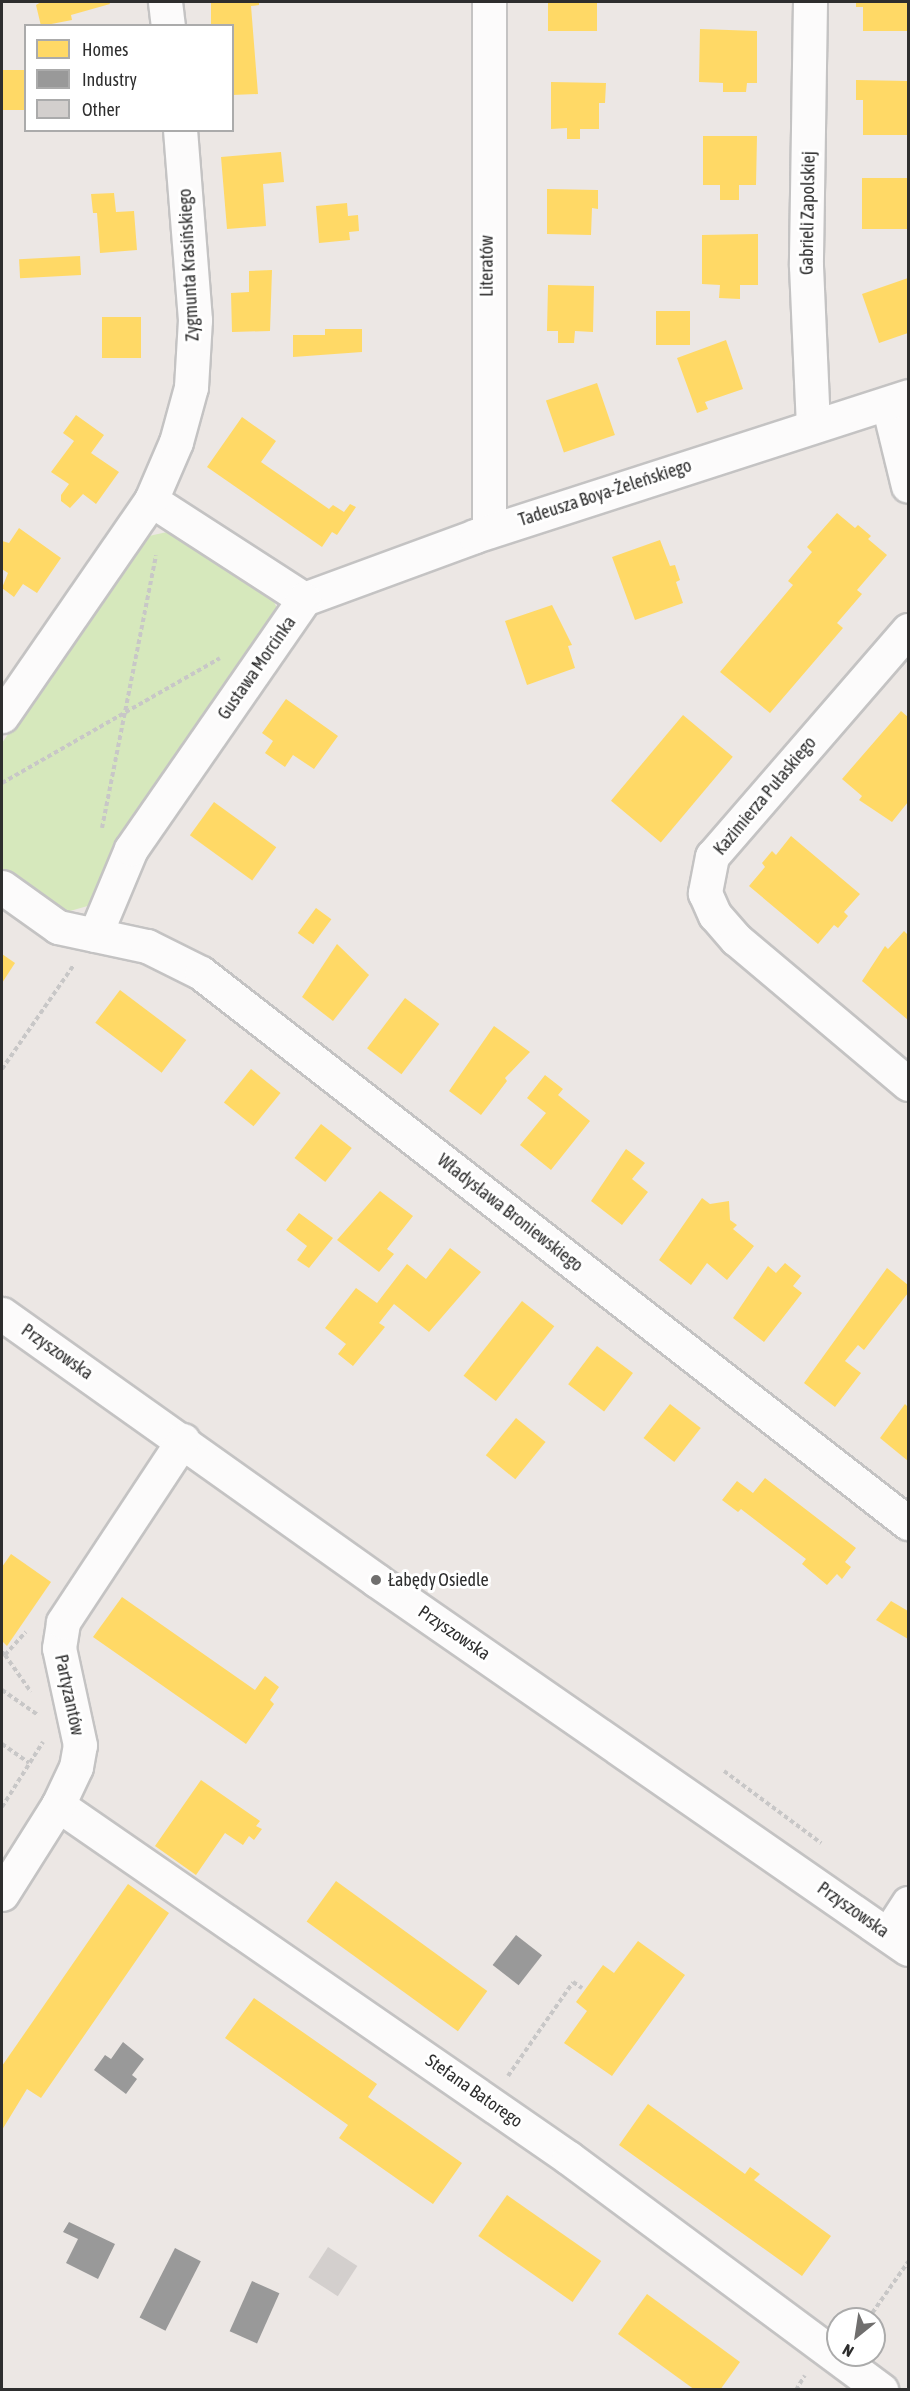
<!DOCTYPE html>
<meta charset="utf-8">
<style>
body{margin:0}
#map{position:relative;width:910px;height:2391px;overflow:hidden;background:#ece7e4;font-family:"Asap Condensed",sans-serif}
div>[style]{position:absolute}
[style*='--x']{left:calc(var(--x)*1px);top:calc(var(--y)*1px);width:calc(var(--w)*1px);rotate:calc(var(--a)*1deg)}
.green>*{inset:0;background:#d6e8bc}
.homes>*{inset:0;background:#ffd966;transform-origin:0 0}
.industry>*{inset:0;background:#999;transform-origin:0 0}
.building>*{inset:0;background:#d3cfcd;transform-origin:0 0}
.path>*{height:4px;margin-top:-2px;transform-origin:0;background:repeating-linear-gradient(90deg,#c8c7c7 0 4.5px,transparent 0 7.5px)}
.roads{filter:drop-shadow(2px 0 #c4c3c3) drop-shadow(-2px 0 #c4c3c3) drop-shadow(0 2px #c4c3c3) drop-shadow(0 -2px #c4c3c3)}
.minor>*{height:33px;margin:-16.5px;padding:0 16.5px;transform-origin:16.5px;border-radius:16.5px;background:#fcfbfb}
.dots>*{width:16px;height:16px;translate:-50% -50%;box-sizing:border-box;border:3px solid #fff;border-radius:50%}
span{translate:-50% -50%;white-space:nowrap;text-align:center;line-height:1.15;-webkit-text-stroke:6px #fff;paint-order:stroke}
.street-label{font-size:18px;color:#2e2e2e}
.poi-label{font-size:18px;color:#2e2e2e}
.left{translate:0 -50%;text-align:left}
.frame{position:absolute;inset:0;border:3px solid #2e2e2e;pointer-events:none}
.legend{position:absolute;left:24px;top:24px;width:210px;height:108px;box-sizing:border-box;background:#fff;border:2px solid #ababab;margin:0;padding:8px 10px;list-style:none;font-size:18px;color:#2e2e2e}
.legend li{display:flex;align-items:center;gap:12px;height:30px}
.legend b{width:30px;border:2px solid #ababab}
.north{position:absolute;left:826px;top:2307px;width:60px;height:60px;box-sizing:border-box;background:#fff;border:2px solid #ababab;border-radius:50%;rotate:210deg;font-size:16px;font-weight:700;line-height:24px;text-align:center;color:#2e2e2e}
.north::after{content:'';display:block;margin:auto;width:21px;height:27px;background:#706f6e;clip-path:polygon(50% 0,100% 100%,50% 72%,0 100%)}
</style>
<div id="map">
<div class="green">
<i style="clip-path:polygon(167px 532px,185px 534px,267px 588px,277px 608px,98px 903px,63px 913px,2px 874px,2px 743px,130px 556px,149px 536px)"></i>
</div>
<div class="homes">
<i style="clip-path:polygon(41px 2px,109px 2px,110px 4px,71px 15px,72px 20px,41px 26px,36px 5px)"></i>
<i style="clip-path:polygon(211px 2px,259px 2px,259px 5px,251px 6px,258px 94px,232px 95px,232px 26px,211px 26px)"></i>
<i style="left:548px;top:2px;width:49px;height:29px"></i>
<i style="clip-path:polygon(856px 2px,908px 2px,908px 31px,863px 31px,863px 7px,856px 7px)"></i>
<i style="clip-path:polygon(700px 29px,757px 31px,757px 83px,747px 83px,746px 92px,723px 92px,723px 83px,699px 82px)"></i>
<i style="left:26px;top:70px;width:40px;height:24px;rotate:90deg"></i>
<i style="clip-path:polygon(856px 80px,908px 81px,908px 135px,863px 135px,863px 100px,856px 100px)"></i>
<i style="clip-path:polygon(551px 82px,606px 83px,605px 103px,599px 103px,599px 129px,580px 129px,580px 139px,567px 139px,567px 128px,551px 129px)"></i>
<i style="clip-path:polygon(703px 136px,757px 136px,756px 185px,739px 185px,739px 200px,720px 200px,720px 185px,703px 185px)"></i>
<i style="clip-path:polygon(281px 152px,284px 182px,263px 184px,266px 226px,227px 229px,221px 157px)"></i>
<i style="left:862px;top:178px;width:46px;height:51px"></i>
<i style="clip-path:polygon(547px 189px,598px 190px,598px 209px,592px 208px,591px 235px,547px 234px)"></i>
<i style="clip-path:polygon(114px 193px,116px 212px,134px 211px,137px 250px,100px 253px,97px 213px,93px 213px,91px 194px)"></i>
<i style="clip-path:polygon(347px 203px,348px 216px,358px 215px,359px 231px,349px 232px,350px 240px,319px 243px,316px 206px)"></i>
<i style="clip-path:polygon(758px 234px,758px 285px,740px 285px,740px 299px,719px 298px,720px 285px,702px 284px,702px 235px)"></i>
<i style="left:80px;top:256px;width:19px;height:61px;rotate:87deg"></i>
<i style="clip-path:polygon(272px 270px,270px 331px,232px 332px,231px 293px,249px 292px,249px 271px)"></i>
<i style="clip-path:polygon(908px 278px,908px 333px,879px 343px,862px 294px)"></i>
<i style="clip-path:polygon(548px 285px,594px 286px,593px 332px,575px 331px,574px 343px,558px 343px,558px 331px,547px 331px)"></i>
<i style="left:690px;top:311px;width:34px;height:34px;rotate:90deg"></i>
<i style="left:102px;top:317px;width:39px;height:41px"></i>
<i style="clip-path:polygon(325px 329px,362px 329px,362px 352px,293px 357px,293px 335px,325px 335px)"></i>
<i style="clip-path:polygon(726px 340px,743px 389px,705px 402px,708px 409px,697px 413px,677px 358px)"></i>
<i style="left:597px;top:383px;width:55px;height:54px;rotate:71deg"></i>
<i style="clip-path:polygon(76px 415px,104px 435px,91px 453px,119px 472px,96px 504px,83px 494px,70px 508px,61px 501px,61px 495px,69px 484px,51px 472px,74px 441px,63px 433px)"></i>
<i style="clip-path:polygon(242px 417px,276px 441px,261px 462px,329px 509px,333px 505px,344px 512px,350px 504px,356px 507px,337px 535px,332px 532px,322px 547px,207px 467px)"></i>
<i style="clip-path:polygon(837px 513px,855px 528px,858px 525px,871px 536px,868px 539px,887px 555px,857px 590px,862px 594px,837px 623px,843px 628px,770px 713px,720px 672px,793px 585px,788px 581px,812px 552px,807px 547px)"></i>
<i style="clip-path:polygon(19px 528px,61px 558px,37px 593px,23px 584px,14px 597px,2px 588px,8px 573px,2px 569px,2px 541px,9px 543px)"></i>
<i style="clip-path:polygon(660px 540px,670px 566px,675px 565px,680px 580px,676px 582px,683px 603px,635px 620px,612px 557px)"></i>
<i style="clip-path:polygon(552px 605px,572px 645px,568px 646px,575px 668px,527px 685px,505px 621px)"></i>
<i style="clip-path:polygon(286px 699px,338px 736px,314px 769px,293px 755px,285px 767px,265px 753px,273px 741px,262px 733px)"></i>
<i style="clip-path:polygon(901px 711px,908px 717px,908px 802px,892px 822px,859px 800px,862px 796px,842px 779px)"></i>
<i style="left:683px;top:715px;width:65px;height:112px;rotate:40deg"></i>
<i style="left:214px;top:802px;width:77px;height:41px;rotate:36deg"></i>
<i style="clip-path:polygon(791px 836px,860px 894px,844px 912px,848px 916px,838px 928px,834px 925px,818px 944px,749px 886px,765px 867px,762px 863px,772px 851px,776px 855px)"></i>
<i style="left:316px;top:908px;width:19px;height:31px;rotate:36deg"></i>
<i style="clip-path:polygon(904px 931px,908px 935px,908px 1020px,862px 981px,885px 946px,888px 949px)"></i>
<i style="clip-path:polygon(337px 944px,369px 975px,333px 1021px,302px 997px)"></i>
<i style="clip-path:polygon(2px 954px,15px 963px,2px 983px)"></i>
<i style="left:120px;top:990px;width:83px;height:41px;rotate:37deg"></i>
<i style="left:405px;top:998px;width:43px;height:63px;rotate:37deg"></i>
<i style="clip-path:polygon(494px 1026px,530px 1052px,505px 1078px,507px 1081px,481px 1115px,449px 1091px)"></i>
<i style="left:251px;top:1069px;width:38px;height:43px;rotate:39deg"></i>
<i style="clip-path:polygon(545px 1075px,563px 1089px,558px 1095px,590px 1121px,551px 1170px,520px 1145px,546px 1113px,527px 1098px)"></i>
<i style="left:321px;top:1124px;width:39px;height:43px;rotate:38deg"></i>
<i style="clip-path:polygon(626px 1149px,645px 1163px,632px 1179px,648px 1192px,622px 1225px,591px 1201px)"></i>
<i style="clip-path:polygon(380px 1191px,413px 1216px,387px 1249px,394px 1254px,379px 1272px,337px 1240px)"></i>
<i style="clip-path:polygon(702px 1198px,710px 1204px,729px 1201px,730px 1220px,737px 1225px,733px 1229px,754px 1246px,727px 1280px,707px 1263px,691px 1285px,659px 1260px)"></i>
<i style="clip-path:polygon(299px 1213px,333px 1238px,309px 1268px,297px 1260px,307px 1246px,286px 1230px)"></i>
<i style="clip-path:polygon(450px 1248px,481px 1272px,429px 1332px,394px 1304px,379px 1323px,385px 1327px,353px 1366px,338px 1354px,346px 1344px,325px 1328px,356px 1288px,377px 1303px,407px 1264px,426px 1279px)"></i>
<i style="clip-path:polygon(785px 1263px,801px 1276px,793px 1286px,802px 1293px,764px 1342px,733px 1318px,768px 1266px,776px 1273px)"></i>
<i style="clip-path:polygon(887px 1268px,908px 1285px,908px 1293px,864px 1350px,858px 1345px,845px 1361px,861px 1373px,835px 1407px,804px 1383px)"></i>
<i style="left:522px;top:1301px;width:41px;height:95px;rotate:38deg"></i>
<i style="left:597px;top:1346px;width:45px;height:48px;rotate:37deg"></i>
<i style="left:670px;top:1404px;width:39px;height:43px;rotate:38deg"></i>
<i style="clip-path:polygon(905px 1404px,908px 1407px,908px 1461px,880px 1438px)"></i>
<i style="left:516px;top:1418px;width:38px;height:48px;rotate:39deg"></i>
<i style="clip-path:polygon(765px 1478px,856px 1548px,845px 1562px,851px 1567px,842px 1579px,837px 1574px,827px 1585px,802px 1564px,806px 1559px,741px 1509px,738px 1512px,722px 1500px,737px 1481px,753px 1493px)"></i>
<i style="clip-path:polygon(11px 1554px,51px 1582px,7px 1646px,2px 1641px,2px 1567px)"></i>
<i style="clip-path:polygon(122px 1597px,255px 1690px,265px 1676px,279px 1687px,270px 1700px,274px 1704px,246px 1744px,93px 1637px)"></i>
<i style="clip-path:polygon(891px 1601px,908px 1611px,908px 1639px,876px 1620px)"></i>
<i style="clip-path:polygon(201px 1780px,260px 1821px,256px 1826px,262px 1829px,254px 1840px,249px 1836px,243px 1845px,225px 1833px,196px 1875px,155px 1846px)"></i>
<i style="left:336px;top:1881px;width:187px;height:50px;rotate:36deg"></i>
<i style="clip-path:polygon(128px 1884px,169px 1913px,41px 2098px,27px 2089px,2px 2130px,2px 2066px)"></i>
<i style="clip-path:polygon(638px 1941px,685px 1975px,612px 2076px,564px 2043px,587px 2011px,576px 2002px,603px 1965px,614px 1973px)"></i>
<i style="clip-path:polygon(254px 1998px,377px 2084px,368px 2097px,462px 2163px,433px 2204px,339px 2138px,348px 2125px,225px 2038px)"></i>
<i style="clip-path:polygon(648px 2104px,745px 2174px,750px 2167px,760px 2174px,754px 2180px,831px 2236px,802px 2276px,619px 2145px)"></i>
<i style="left:507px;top:2195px;width:115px;height:50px;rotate:35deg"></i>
<i style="clip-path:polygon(647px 2294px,740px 2362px,720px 2390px,695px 2390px,618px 2334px)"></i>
</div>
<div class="industry">
<i style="left:516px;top:1935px;width:33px;height:38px;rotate:38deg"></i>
<i style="clip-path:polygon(123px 2042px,144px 2059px,132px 2075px,137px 2079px,126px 2094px,94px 2070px,105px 2055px,111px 2059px)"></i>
<i style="clip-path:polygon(69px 2222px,115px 2244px,98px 2279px,66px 2263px,78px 2239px,63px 2232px)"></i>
<i style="left:175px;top:2248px;width:29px;height:78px;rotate:27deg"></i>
<i style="left:252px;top:2281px;width:30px;height:55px;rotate:24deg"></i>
</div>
<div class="building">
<i style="left:328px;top:2247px;width:35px;height:36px;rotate:33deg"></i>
</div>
<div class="path">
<i style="--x:2;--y:783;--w:251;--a:-29.8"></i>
<i style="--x:102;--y:828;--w:278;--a:-78.8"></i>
<i style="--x:2;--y:1069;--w:125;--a:-55.4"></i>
<i style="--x:2;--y:1652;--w:4;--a:45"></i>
<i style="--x:5;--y:1655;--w:31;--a:-48"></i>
<i style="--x:5;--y:1655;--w:45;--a:54.9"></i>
<i style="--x:2;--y:1690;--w:44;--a:34.8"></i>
<i style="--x:2;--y:1744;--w:33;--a:35"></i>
<i style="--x:724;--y:1771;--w:121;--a:36.6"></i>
<i style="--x:2;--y:1807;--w:77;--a:-57.8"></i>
<i style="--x:508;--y:2076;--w:114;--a:-55.3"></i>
<i style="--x:573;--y:1982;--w:11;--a:34"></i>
<i style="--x:868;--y:2319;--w:70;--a:-54.9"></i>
<i style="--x:796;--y:2390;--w:17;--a:-59"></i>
</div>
<div class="roads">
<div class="minor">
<i style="--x:165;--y:2;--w:24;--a:83"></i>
<i style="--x:489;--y:2;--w:529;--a:90"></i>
<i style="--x:810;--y:2;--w:264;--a:90.9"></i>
<i style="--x:806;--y:266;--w:159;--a:87.5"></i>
<i style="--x:888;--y:404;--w:84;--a:76.3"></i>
<i style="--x:151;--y:500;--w:182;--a:32.9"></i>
<i style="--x:304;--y:599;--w:182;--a:-20.2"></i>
<i style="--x:475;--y:536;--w:455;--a:-17.9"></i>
<i style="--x:908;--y:630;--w:299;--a:130.9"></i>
<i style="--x:712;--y:856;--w:38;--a:101"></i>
<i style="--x:705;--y:893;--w:24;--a:66"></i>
<i style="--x:715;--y:915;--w:32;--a:49"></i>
<i style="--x:736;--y:939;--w:225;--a:40.1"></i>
<i style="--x:2;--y:716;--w:262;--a:-55.4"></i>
<i style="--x:151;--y:500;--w:63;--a:-66.7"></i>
<i style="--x:176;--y:442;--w:57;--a:-74.7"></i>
<i style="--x:191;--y:387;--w:67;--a:-86.6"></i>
<i style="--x:195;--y:320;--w:191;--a:-94.5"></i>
<i style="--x:2;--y:887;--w:69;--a:35.5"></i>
<i style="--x:58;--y:927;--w:91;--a:12.1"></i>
<i style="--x:147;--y:946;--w:60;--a:26.6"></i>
<i style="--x:201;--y:973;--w:896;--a:37.88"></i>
<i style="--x:95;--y:935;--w:93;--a:-67.3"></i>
<i style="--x:131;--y:849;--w:304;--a:-55.3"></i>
<i style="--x:2;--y:1314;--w:459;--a:35.4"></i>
<i style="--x:376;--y:1580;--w:647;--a:34.75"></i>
<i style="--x:58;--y:1805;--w:621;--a:34.64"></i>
<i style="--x:569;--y:2158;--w:389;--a:36.6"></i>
<i style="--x:2;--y:1894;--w:105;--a:-57.8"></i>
<i style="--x:58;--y:1805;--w:42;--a:-64.7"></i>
<i style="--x:76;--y:1767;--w:22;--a:-80"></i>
<i style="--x:80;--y:1745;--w:99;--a:-102.2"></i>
<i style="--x:59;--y:1648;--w:26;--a:-81"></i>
<i style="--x:63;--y:1622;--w:218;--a:-56.6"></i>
<i style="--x:888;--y:1934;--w:37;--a:-57"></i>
</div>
</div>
<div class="dots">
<i style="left:376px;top:1580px;background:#706f6e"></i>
</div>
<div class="street-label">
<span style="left:808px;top:213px;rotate:-89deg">Gabrieli Zapolskiej</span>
<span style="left:189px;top:265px;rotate:-93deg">Zygmunta Krasińskiego</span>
<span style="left:487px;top:266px;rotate:-90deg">Literatów</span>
<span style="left:605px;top:493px;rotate:-18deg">Tadeusza Boya-Żeleńskiego</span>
<span style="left:257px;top:668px;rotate:-55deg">Gustawa Morcinka</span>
<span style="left:765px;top:796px;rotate:-50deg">Kazimierza Pułaskiego</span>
<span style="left:510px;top:1213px;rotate:38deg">Władysława Broniewskiego</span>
<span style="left:57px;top:1352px;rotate:35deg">Przyszowska</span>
<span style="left:454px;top:1633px;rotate:34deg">Przyszowska</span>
<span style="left:69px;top:1695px;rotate:78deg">Partyzantów</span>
<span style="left:853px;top:1910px;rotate:35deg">Przyszowska</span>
<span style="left:474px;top:2091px;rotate:35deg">Stefana Batorego</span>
</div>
<div class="poi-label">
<span class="left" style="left:388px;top:1580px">Łabędy Osiedle</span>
</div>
<div class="frame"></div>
<ul class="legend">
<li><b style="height:16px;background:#ffd966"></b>Homes</li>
<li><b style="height:16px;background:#999"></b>Industry</li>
<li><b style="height:16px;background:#d3cfcd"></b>Other</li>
</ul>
<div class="north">N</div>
</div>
